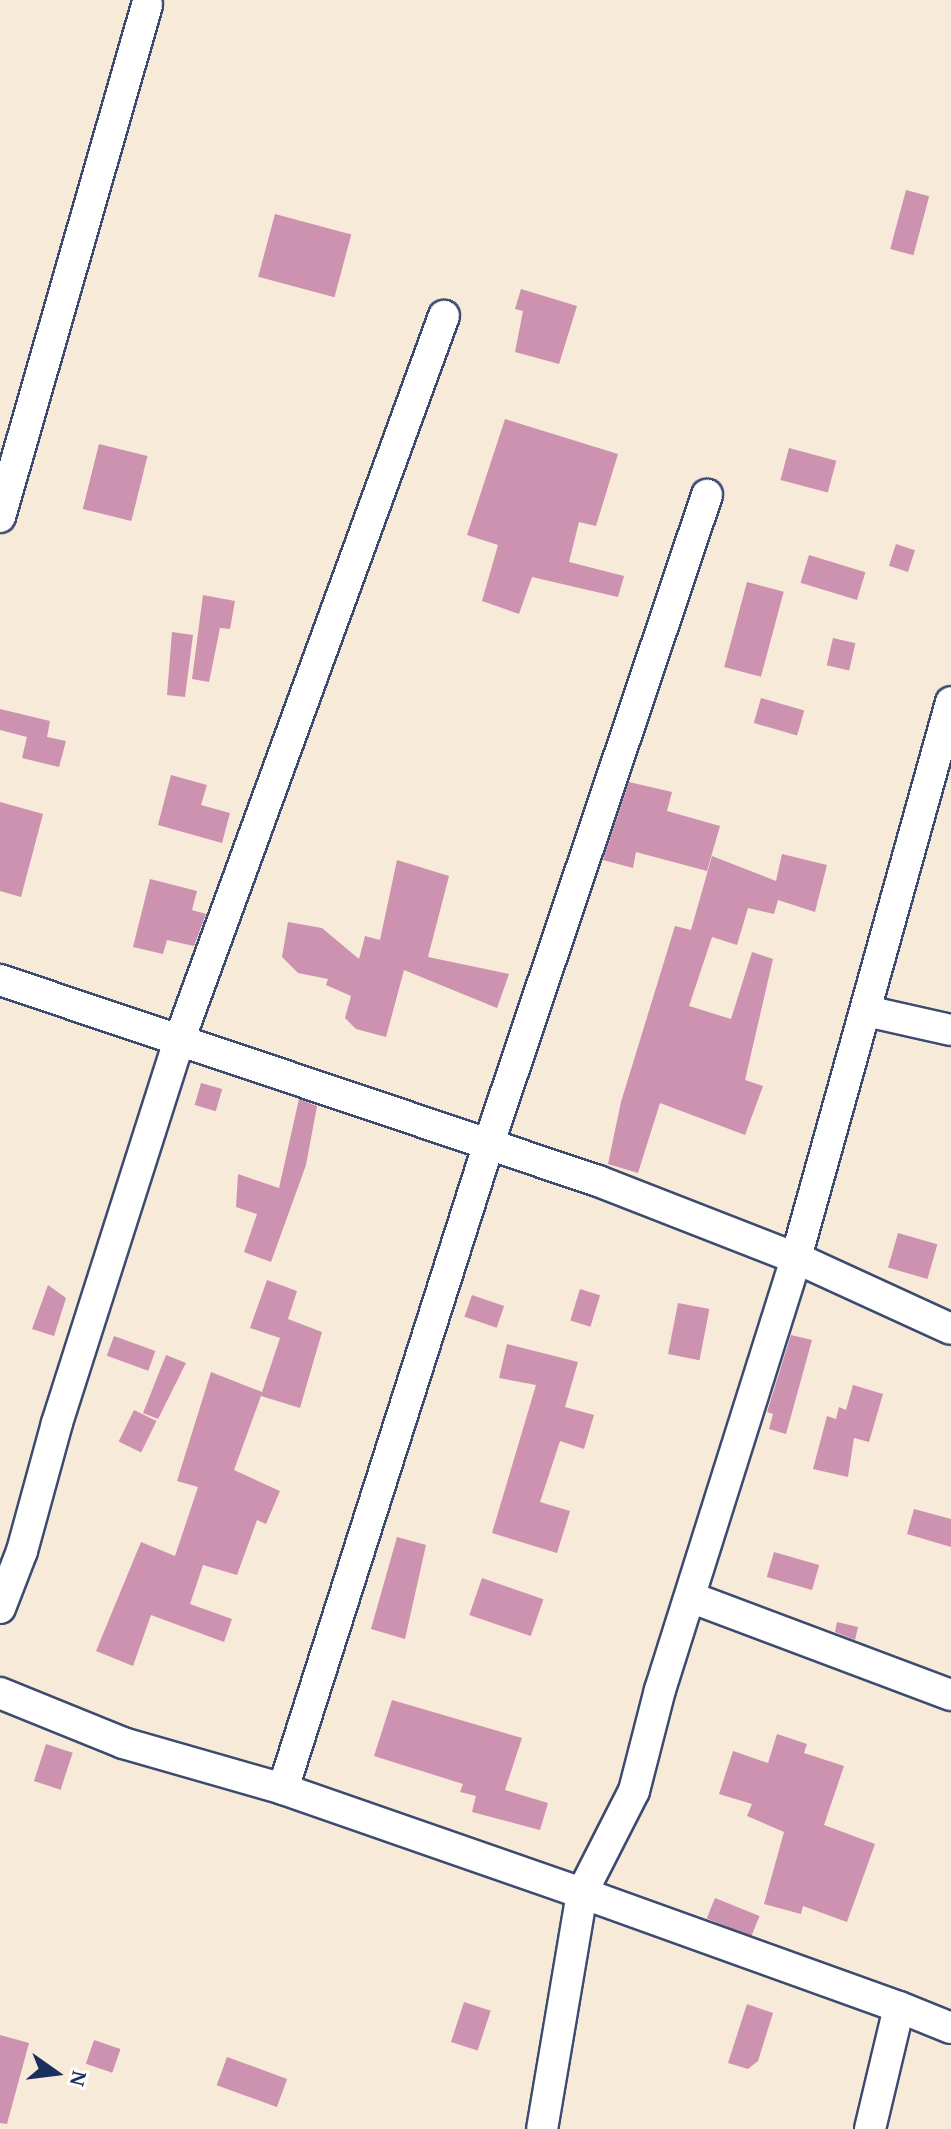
<!DOCTYPE html>
<style>
body{margin:0}
#map{position:relative;width:951px;height:2129px;overflow:hidden;background:#f8ead8;font-family:"Gentium Book Plus",serif}
div>[style]{position:absolute}
[style*='--x']{left:calc(var(--x)*1px);top:calc(var(--y)*1px);width:calc(var(--w)*1px);rotate:calc(var(--a)*1deg)}
.building>*{inset:0;background:#cc92b0;transform-origin:0 0}
.roads{filter:drop-shadow(2px 0 #3c4b70) drop-shadow(-2px 0 #3c4b70) drop-shadow(0 2px #3c4b70) drop-shadow(0 -2px #3c4b70)}
.minor>*{height:30px;margin:-15px;padding:0 15px;transform-origin:15px;border-radius:15px;background:#fff}
span{translate:-50% -50%;white-space:nowrap;text-align:center;line-height:1.15;-webkit-text-stroke:8px #fdfcf7;paint-order:stroke}
.north{position:absolute;left:16px;top:2033px;width:80px;height:80px;-webkit-text-stroke:6px #fdfcf7;paint-order:stroke;rotate:104deg;font-size:22px;font-weight:700;line-height:32px;text-align:center;color:#1b2f5e}
.north::after{content:'';display:block;margin:auto;width:28px;height:36px;background:#1b2f5e;clip-path:polygon(50% 0,100% 100%,50% 72%,0 100%)}
</style>
<div id="map">
<div class="building">
<i style="left:906px;top:190px;width:24px;height:61px;rotate:15deg"></i>
<i style="left:275px;top:214px;width:79px;height:65px;rotate:15deg"></i>
<i style="clip-path:polygon(521px 289px,577px 306px,559px 364px,515px 352px,523px 311px,515px 309px)"></i>
<i style="clip-path:polygon(505px 419px,618px 454px,596px 526px,579px 522px,569px 562px,624px 576px,618px 597px,532px 577px,519px 614px,482px 601px,498px 545px,467px 535px)"></i>
<i style="left:99px;top:444px;width:50px;height:67px;rotate:14deg"></i>
<i style="left:789px;top:448px;width:49px;height:33px;rotate:15deg"></i>
<i style="left:896px;top:544px;width:20px;height:23px;rotate:18deg"></i>
<i style="left:809px;top:555px;width:59px;height:29px;rotate:17deg"></i>
<i style="left:747px;top:582px;width:38px;height:88px;rotate:15deg"></i>
<i style="clip-path:polygon(203px 595px,235px 601px,230px 629px,220px 628px,209px 682px,192px 679px)"></i>
<i style="clip-path:polygon(172px 632px,193px 635px,185px 697px,167px 695px)"></i>
<i style="left:833px;top:638px;width:23px;height:28px;rotate:13deg"></i>
<i style="left:761px;top:698px;width:45px;height:26px;rotate:16deg"></i>
<i style="clip-path:polygon(0 709px,50px 721px,47px 737px,66px 741px,59px 767px,22px 758px,27px 737px,0 730px)"></i>
<i style="clip-path:polygon(171px 775px,207px 785px,201px 805px,230px 813px,222px 843px,158px 825px)"></i>
<i style="clip-path:polygon(629px 782px,672px 792px,667px 811px,720px 826px,707px 871px,636px 852px,633px 868px,603px 860px)"></i>
<i style="clip-path:polygon(0 802px,43px 814px,21px 897px,0 891px)"></i>
<i style="clip-path:polygon(782px 854px,827px 865px,815px 912px,778px 900px,774px 914px,748px 908px,737px 945px,712px 937px,689px 1006px,731px 1019px,752px 952px,773px 959px,745px 1080px,763px 1086px,745px 1135px,660px 1103px,638px 1173px,608px 1164px,621px 1102px,675px 926px,691px 930px,712px 856px,776px 881px)"></i>
<i style="clip-path:polygon(397px 860px,449px 876px,428px 957px,509px 974px,497px 1008px,404px 970px,386px 1037px,356px 1029px,345px 1018px,351px 996px,326px 985px,328px 979px,298px 973px,282px 957px,288px 922px,322px 928px,359px 959px,365px 936px,380px 940px)"></i>
<i style="clip-path:polygon(150px 879px,197px 891px,192px 910px,206px 914px,194px 946px,167px 940px,163px 954px,133px 947px)"></i>
<i style="left:201px;top:1083px;width:22px;height:23px;rotate:16deg"></i>
<i style="clip-path:polygon(299px 1099px,317px 1106px,306px 1165px,271px 1262px,244px 1252px,257px 1214px,236px 1207px,238px 1174px,279px 1188px)"></i>
<i style="left:898px;top:1233px;width:41px;height:36px;rotate:16deg"></i>
<i style="clip-path:polygon(267px 1280px,297px 1291px,288px 1319px,322px 1332px,300px 1408px,261px 1396px,234px 1470px,280px 1491px,266px 1524px,257px 1520px,237px 1575px,203px 1565px,190px 1604px,232px 1619px,224px 1642px,151px 1615px,133px 1666px,96px 1651px,141px 1542px,175px 1556px,198px 1487px,177px 1481px,211px 1372px,262px 1392px,280px 1338px,250px 1328px)"></i>
<i style="clip-path:polygon(48px 1285px,66px 1298px,54px 1336px,32px 1329px)"></i>
<i style="left:580px;top:1289px;width:21px;height:33px;rotate:17deg"></i>
<i style="left:472px;top:1295px;width:34px;height:23px;rotate:19deg"></i>
<i style="left:678px;top:1303px;width:32px;height:52px;rotate:11deg"></i>
<i style="clip-path:polygon(791px 1335px,812px 1340px,786px 1434px,769px 1429px,773px 1414px,767px 1412px)"></i>
<i style="left:114px;top:1336px;width:44px;height:21px;rotate:20deg"></i>
<i style="clip-path:polygon(507px 1344px,578px 1362px,565px 1407px,594px 1415px,584px 1449px,560px 1441px,540px 1502px,570px 1511px,557px 1553px,492px 1533px,536px 1385px,499px 1378px)"></i>
<i style="clip-path:polygon(166px 1355px,186px 1363px,158px 1419px,143px 1413px)"></i>
<i style="clip-path:polygon(853px 1385px,883px 1394px,869px 1442px,854px 1438px,848px 1477px,813px 1469px,827px 1416px,836px 1419px,839px 1407px,846px 1410px)"></i>
<i style="left:134px;top:1410px;width:25px;height:35px;rotate:26deg"></i>
<i style="clip-path:polygon(914px 1509px,951px 1519px,951px 1547px,907px 1534px)"></i>
<i style="clip-path:polygon(397px 1537px,426px 1545px,405px 1639px,371px 1629px)"></i>
<i style="left:774px;top:1552px;width:47px;height:26px;rotate:16deg"></i>
<i style="left:482px;top:1578px;width:65px;height:39px;rotate:19deg"></i>
<i style="clip-path:polygon(837px 1622px,858px 1627px,855px 1640px,835px 1632px)"></i>
<i style="clip-path:polygon(392px 1700px,522px 1738px,505px 1790px,548px 1803px,540px 1830px,472px 1812px,476px 1796px,460px 1792px,463px 1784px,374px 1756px)"></i>
<i style="clip-path:polygon(777px 1734px,807px 1744px,804px 1753px,844px 1766px,824px 1825px,875px 1844px,847px 1922px,803px 1906px,801px 1914px,764px 1904px,784px 1832px,747px 1816px,752px 1804px,719px 1794px,733px 1751px,768px 1763px)"></i>
<i style="left:46px;top:1744px;width:28px;height:39px;rotate:18deg"></i>
<i style="left:715px;top:1898px;width:48px;height:22px;rotate:22deg"></i>
<i style="left:464px;top:2002px;width:28px;height:42px;rotate:18deg"></i>
<i style="clip-path:polygon(747px 2004px,773px 2013px,758px 2061px,748px 2069px,728px 2063px)"></i>
<i style="clip-path:polygon(0 2035px,29px 2043px,7px 2124px,0 2123px)"></i>
<i style="left:94px;top:2040px;width:28px;height:25px;rotate:19deg"></i>
<i style="left:227px;top:2057px;width:64px;height:30px;rotate:20deg"></i>
</div>
<div class="roads">
<div class="minor">
<i style="--x:0;--y:517;--w:533;--a:-73.98"></i>
<i style="--x:0;--y:980;--w:631;--a:18.58"></i>
<i style="--x:598;--y:1181;--w:212;--a:21.3"></i>
<i style="--x:796;--y:1258;--w:170;--a:24.6"></i>
<i style="--x:866;--y:1011;--w:87;--a:12.6"></i>
<i style="--x:690;--y:1597;--w:279;--a:20.6"></i>
<i style="--x:0;--y:1608;--w:61;--a:-68.9"></i>
<i style="--x:22;--y:1551;--w:133;--a:-74.7"></i>
<i style="--x:57;--y:1423;--w:404;--a:-72.3"></i>
<i style="--x:180;--y:1038;--w:769;--a:-69.92"></i>
<i style="--x:0;--y:1693;--w:133;--a:22.1"></i>
<i style="--x:123;--y:1743;--w:166;--a:16"></i>
<i style="--x:283;--y:1789;--w:317;--a:19.2"></i>
<i style="--x:582;--y:1893;--w:239;--a:99.6"></i>
<i style="--x:283;--y:1789;--w:678;--a:-72.31"></i>
<i style="--x:489;--y:1143;--w:684;--a:-71.41"></i>
<i style="--x:899;--y:2007;--w:56;--a:22"></i>
<i style="--x:870;--y:2129;--w:125;--a:-76.6"></i>
<i style="--x:899;--y:2007;--w:337;--a:-160.2"></i>
<i style="--x:582;--y:1893;--w:114;--a:-63"></i>
<i style="--x:634;--y:1791;--w:104;--a:-75.6"></i>
<i style="--x:660;--y:1690;--w:453;--a:-72.5"></i>
<i style="--x:796;--y:1258;--w:577;--a:-74.42"></i>
</div>
</div>
<div class="north">N</div>
</div>
